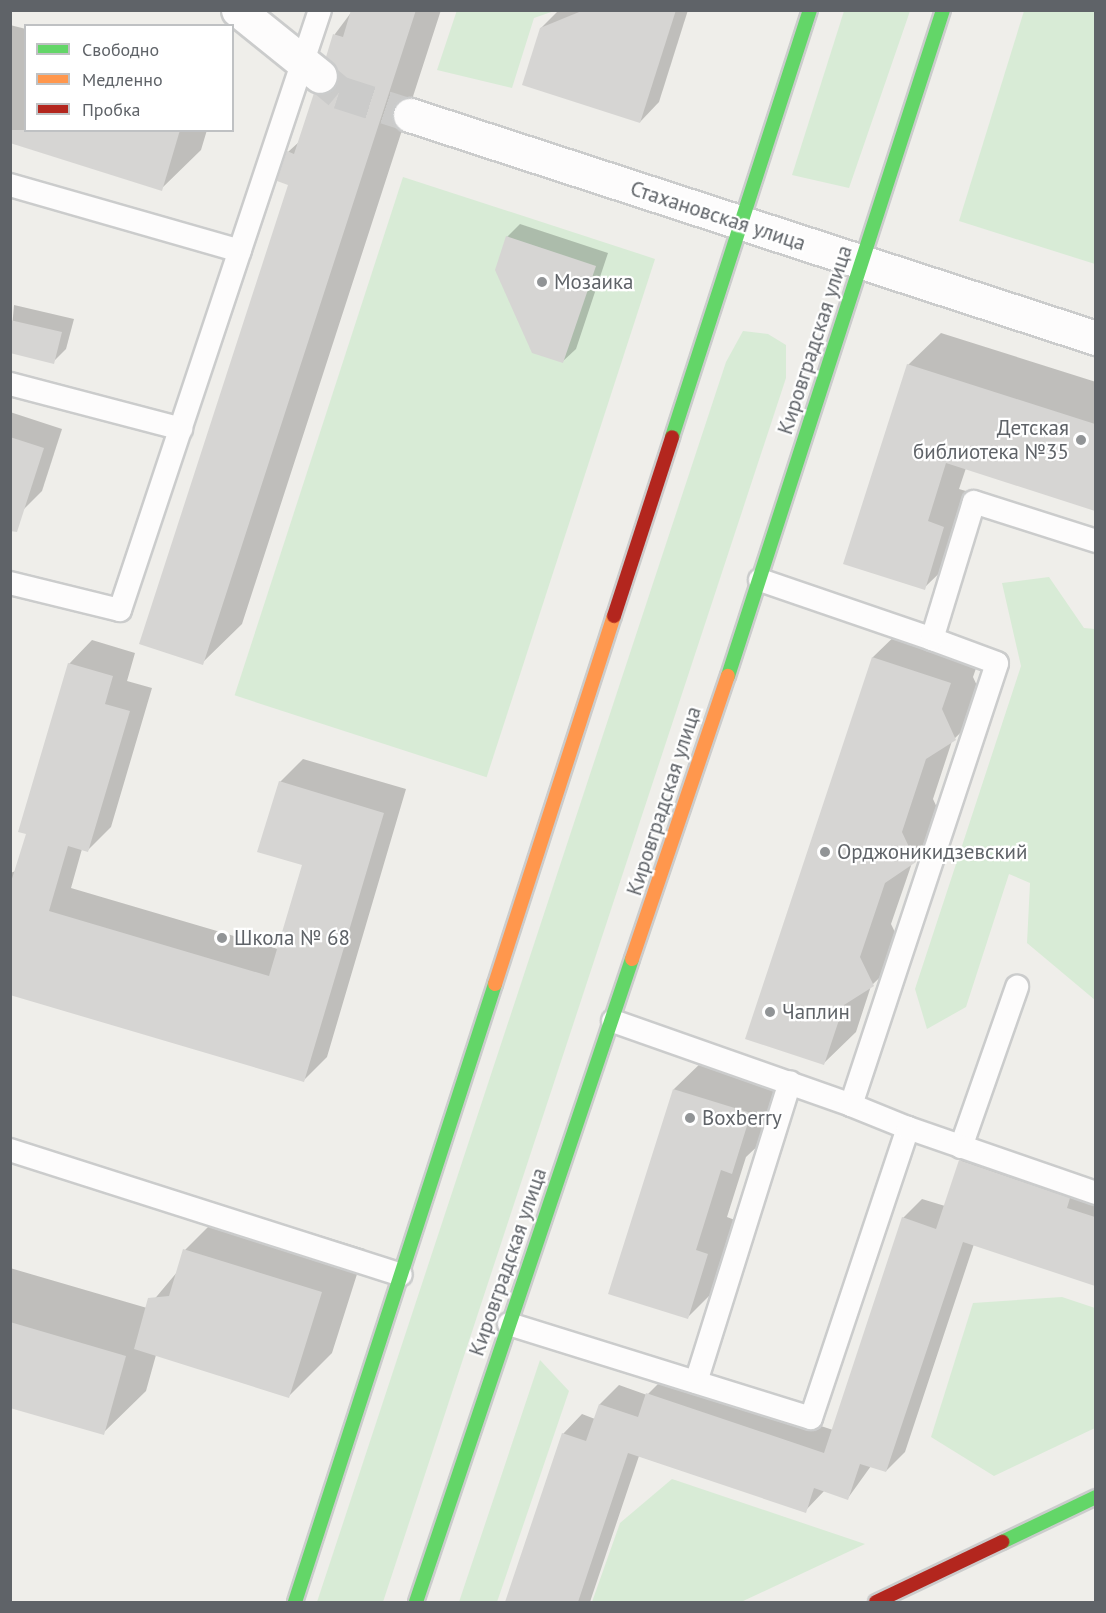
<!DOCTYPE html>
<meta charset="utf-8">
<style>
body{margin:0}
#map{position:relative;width:1106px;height:1613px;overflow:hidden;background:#efeeea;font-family:"PT Sans",sans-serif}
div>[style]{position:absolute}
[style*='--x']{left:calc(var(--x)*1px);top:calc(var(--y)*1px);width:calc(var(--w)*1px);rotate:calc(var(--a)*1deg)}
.green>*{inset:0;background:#d8ebd6;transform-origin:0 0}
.shadow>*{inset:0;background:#0003}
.building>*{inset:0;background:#d6d5d3}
.street-tunnel>*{height:33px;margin-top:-16.5px;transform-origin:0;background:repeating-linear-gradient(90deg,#cbcbca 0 33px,transparent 0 49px)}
.roads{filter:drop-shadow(2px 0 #cbcccc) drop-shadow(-2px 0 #cbcccc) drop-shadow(0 2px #cbcccc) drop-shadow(0 -2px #cbcccc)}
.lane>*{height:22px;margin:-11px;padding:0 11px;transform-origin:11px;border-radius:11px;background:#fdfcfc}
.street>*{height:33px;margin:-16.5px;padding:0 16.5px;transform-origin:16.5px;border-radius:16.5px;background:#fdfcfc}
.fast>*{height:14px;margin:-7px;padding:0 7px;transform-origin:7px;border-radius:7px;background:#63d668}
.slow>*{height:14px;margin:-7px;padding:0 7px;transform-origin:7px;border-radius:7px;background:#ff974d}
.jam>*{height:14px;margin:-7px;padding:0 7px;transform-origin:7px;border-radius:7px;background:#b3261e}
.dots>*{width:16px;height:16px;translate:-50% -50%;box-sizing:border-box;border:3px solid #fff;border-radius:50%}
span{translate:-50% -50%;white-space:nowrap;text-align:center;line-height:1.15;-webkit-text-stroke:4.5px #fff;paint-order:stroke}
.street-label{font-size:21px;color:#5f6368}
.poi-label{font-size:21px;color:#5f6368}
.left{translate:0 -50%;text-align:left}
.right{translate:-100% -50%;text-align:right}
.frame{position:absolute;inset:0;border:12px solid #5f6368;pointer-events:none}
.legend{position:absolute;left:24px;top:24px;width:210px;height:108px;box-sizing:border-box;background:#fff;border:2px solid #bfc1c3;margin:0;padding:8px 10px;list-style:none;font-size:18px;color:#5f6368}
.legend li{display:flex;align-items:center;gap:12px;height:30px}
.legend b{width:30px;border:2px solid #bfc1c3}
</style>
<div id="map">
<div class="green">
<i style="clip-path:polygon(457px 10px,554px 10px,554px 11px,534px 18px,512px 88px,437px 70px)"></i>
<i style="clip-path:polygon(844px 11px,910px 11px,849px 188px,792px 175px)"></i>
<i style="clip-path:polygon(1024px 11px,1095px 11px,1095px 264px,959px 221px)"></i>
<i style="left:403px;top:177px;width:265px;height:545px;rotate:18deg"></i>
<i style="clip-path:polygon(743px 331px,768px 334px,786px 345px,786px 378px,383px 1602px,317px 1602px,726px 362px)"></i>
<i style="clip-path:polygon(1049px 577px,1084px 628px,1095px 629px,1095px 1000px,1027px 943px,1030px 883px,1009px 874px,966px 1007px,927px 1029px,915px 989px,1021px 666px,1002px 583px)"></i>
<i style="clip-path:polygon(1062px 1297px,1095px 1308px,1095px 1428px,994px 1476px,931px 1437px,973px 1303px)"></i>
<i style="clip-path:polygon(540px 1360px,569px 1391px,497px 1602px,459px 1602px)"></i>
<i style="clip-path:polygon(672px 1479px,865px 1544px,741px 1602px,592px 1602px,620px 1523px)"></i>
</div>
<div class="shadow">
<i style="clip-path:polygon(353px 10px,441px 10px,242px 624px,202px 663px,290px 184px,288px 152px,300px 141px,315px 94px,336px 73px,328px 57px,335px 34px)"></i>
<i style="clip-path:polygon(559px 10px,688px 10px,659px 102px,640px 122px,541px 28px)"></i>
<i style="clip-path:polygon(10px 25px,26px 29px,26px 130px,207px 130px,201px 150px,161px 189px,10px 142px)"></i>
<i style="clip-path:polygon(520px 224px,608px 253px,576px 349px,562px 362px,507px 237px)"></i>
<i style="clip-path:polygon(14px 305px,74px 319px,66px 349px,53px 362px,10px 352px)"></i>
<i style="clip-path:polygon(941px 333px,1096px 382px,1096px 509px,966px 468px,959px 489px,976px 494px,957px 556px,924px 588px,908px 365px)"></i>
<i style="clip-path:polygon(10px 412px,62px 429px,42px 491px,23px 510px,10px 506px)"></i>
<i style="clip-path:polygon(905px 626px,982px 651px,973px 677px,987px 707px,952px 741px,933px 799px,947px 829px,912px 863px,891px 924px,905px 953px,871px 986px,856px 1032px,824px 1063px,747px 1038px,873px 657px)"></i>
<i style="clip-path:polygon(92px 640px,135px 653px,127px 681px,152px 688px,111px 827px,88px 850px,82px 849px,71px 888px,278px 949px,304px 864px,280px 782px,303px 759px,406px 789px,327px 1057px,304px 1080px,10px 993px,10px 873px,16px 871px,28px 833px,69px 664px)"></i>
<i style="clip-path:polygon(707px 1057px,782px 1081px,764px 1140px,746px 1157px,727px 1217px,740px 1222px,720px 1285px,688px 1317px,674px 1089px)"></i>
<i style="clip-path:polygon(979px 1142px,1096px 1192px,1096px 1284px,974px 1244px,905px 1452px,886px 1471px,871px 1466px,848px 1498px,825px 1490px,805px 1511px,639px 1456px,590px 1602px,507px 1602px,563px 1434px,582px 1414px,595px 1419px,600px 1404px,619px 1385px,647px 1395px,667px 1375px,833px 1430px,903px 1218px,922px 1199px,945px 1206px,960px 1161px)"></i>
<i style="clip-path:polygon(228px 1207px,365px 1249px,332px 1353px,289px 1396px,156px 1355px,146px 1391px,103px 1433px,10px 1407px,10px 1268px,147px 1308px,178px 1271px,185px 1250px)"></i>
</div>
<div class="building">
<i style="clip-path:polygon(351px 10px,416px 10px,203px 665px,139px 644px,288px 185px,277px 181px,287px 151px,294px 154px,314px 93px,335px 87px,338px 70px,326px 57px,333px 34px,343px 37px)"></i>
<i style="clip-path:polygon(584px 10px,676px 10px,640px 123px,522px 85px,540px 28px)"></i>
<i style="clip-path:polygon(10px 130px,180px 130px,162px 191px,10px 143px)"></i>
<i style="clip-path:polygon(506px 236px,596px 266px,563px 363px,532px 353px,495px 270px)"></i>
<i style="clip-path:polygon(10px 320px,62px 332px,54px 364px,10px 353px)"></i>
<i style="clip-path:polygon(907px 364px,1095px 424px,1095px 511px,946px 463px,928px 521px,944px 527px,925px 590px,843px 564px)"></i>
<i style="clip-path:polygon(10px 437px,44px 448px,17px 532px,10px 531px)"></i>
<i style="clip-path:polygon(872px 657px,951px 683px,942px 709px,956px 740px,926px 759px,902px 832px,916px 862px,885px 883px,860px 957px,874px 986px,844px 1005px,824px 1065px,745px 1039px)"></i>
<i style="clip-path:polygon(68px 663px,113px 676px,105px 704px,130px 711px,88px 852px,68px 846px,49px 911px,269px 976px,302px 865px,257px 852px,279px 781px,384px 813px,304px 1082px,10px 995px,10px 885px,26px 834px,18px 832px)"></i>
<i style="clip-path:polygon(673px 1089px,751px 1113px,732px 1174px,721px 1170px,696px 1250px,708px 1254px,688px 1319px,608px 1294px)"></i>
<i style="clip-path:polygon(959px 1160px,1070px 1198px,1067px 1208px,1095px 1217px,1095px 1286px,963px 1242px,886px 1472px,860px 1464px,848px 1500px,814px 1488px,806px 1513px,628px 1453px,578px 1602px,505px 1602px,562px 1433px,586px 1441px,599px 1404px,638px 1417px,646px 1393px,824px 1453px,902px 1217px,936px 1229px)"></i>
<i style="clip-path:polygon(183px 1249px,322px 1292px,289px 1398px,134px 1349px,148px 1298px,169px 1296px)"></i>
<i style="clip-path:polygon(10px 1322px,126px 1356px,104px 1435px,10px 1408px)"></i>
</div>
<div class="street-tunnel">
<i style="--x:320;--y:76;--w:25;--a:40"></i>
<i style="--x:339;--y:92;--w:75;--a:17.9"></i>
</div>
<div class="roads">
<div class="lane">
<i style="--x:10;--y:185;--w:239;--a:16"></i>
<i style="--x:10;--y:384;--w:177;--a:14.7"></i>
<i style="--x:760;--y:580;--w:182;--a:18.9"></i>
<i style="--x:10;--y:583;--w:113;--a:13.8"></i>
<i style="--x:120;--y:610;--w:632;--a:-71.57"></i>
<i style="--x:613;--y:1021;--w:252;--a:19.4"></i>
<i style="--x:851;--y:1105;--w:465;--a:-71.7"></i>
<i style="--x:997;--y:663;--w:69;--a:-159.7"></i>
<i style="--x:932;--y:639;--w:143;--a:-73"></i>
<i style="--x:974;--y:502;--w:128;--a:17.7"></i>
<i style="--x:851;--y:1105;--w:61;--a:22"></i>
<i style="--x:961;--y:1147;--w:170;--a:-70.7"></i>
<i style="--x:10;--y:1150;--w:410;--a:17.7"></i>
<i style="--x:509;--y:1324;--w:316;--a:17.3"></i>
<i style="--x:811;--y:1418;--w:306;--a:-71.5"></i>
<i style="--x:908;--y:1128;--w:199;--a:19.1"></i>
<i style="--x:696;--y:1382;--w:314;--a:-72.6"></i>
</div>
<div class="street">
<i style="--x:238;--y:10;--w:105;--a:38.8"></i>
<i style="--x:410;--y:115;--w:721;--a:18.01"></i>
</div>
<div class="fast">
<i style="--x:672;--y:437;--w:449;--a:-72.1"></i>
<i style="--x:728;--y:676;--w:700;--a:-72.11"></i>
<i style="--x:1002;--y:1542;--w:104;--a:-25.6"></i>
<i style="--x:295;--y:1602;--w:650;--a:-72.07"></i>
<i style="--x:416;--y:1602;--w:678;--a:-71.43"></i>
</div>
<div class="slow">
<i style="--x:632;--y:959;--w:299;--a:-71.3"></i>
<i style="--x:495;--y:984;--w:387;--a:-72.1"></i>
</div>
<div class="jam">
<i style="--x:614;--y:616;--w:188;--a:-72"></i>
<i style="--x:876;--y:1602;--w:140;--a:-25.5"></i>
</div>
</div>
<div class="dots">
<i style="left:542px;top:282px;background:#919496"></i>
<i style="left:1081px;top:440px;background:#919496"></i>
<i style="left:825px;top:852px;background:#919496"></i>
<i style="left:222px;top:938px;background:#919496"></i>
<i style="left:770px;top:1012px;background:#919496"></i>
<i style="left:690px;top:1118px;background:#919496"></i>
</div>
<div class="street-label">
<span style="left:718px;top:216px;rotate:18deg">Стахановская улица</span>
<span style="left:815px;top:340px;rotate:-72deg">Кировградская улица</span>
<span style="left:664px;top:801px;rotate:-72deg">Кировградская улица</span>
<span style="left:508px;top:1262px;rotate:-71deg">Кировградская улица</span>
</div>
<div class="poi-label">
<span class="left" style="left:554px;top:282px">Мозаика</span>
<span class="right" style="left:1069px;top:440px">Детская<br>библиотека №35</span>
<span class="left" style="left:837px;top:852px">Орджоникидзевский</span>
<span class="left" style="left:234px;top:938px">Школа № 68</span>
<span class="left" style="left:782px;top:1012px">Чаплин</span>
<span class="left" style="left:702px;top:1118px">Boxberry</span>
</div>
<div class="frame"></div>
<ul class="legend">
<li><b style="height:8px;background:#63d668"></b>Свободно</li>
<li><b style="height:8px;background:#ff974d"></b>Медленно</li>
<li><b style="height:8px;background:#b3261e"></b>Пробка</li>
</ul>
</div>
